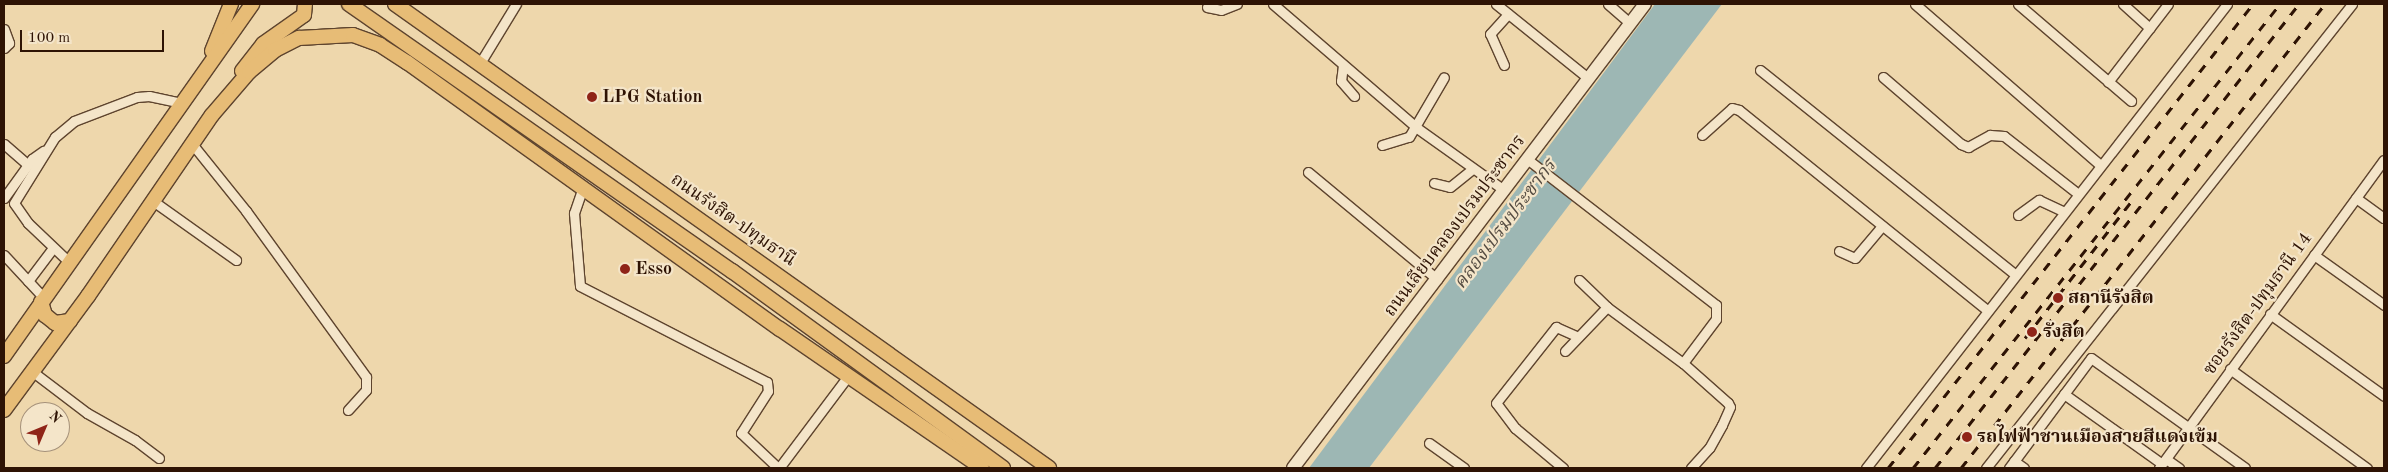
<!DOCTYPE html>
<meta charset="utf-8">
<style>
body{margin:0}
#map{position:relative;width:2388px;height:472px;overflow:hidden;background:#eed7ac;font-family:"Old Standard TT","Noto Serif Thai",serif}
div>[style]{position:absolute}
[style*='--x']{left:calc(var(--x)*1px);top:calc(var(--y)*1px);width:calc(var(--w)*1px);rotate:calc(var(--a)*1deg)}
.water>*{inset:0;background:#9db7b4}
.roads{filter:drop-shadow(1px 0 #5e442e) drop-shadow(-1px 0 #5e442e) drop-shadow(0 1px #5e442e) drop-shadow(0 -1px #5e442e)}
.street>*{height:9px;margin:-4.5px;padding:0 4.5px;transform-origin:4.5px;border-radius:4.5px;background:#f4e5c9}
.secondary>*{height:12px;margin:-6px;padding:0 6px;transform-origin:6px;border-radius:6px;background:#f4e5c9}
.primary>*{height:14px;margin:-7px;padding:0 7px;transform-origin:7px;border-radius:7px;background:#e7bc76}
.rail>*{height:3px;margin-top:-1.5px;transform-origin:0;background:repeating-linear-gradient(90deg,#2e1304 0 9px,transparent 0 18px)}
.dots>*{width:14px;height:14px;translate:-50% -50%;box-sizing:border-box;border:2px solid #f4e5c9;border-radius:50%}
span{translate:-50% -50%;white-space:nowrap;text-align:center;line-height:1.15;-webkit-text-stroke:4.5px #f4e5c9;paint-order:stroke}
.poi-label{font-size:18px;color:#2e1304;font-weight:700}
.left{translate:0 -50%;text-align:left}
.street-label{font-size:18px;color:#2e1304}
.water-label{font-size:19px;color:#554c42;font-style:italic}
.frame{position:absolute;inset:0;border:5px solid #2e1304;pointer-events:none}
.north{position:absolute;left:20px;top:402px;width:50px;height:50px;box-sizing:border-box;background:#f4e5c9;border:1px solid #a5917a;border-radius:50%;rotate:45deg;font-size:14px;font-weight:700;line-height:20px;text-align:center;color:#2e1304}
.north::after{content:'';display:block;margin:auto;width:18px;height:22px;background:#8f2418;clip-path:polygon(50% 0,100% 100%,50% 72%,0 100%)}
.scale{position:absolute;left:20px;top:30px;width:144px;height:22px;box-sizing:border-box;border:2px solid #2e1304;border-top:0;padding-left:6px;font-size:15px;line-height:18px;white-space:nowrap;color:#2e1304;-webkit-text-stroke:4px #f4e5c9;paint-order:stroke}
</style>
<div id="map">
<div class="water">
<i style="clip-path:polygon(1655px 4px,1722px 4px,1369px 468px,1309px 468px)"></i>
</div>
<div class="roads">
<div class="street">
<i style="--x:1273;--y:4;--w:190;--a:40.7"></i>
<i style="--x:1417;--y:128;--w:107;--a:35.5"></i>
<i style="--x:1496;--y:4;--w:118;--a:38.8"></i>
<i style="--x:1608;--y:4;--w:29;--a:41"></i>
<i style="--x:1915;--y:4;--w:245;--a:41"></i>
<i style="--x:2018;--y:4;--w:149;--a:40.6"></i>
<i style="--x:2123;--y:4;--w:36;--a:42"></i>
<i style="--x:1207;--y:7;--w:14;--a:12"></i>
<i style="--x:1221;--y:10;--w:17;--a:-21"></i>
<i style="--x:4;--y:29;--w:15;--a:70"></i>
<i style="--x:9;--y:43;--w:7;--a:135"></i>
<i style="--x:480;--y:63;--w:69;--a:-58.6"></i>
<i style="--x:1343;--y:65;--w:16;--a:97"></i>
<i style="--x:1341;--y:81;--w:20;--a:49"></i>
<i style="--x:1504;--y:65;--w:34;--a:-114"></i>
<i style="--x:1490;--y:34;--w:27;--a:-48"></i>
<i style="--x:1760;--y:70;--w:327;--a:38.7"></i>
<i style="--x:1883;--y:77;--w:103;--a:40.7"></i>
<i style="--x:1961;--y:144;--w:8;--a:23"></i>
<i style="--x:1968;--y:147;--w:25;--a:-29"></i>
<i style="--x:1990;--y:135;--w:14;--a:4"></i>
<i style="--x:2004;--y:136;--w:93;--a:38"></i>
<i style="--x:2108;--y:82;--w:98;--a:-52.4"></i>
<i style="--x:1702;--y:135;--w:40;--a:-42"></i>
<i style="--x:1732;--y:108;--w:7;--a:16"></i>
<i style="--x:1739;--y:110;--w:319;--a:38.9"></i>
<i style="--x:4;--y:144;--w:32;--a:41"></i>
<i style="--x:193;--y:145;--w:85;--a:51.2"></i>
<i style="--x:246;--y:211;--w:205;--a:54.1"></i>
<i style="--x:366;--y:377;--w:13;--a:90"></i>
<i style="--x:366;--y:390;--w:27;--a:132"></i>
<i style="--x:1382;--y:145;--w:28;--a:-17"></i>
<i style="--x:1409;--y:137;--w:69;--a:-59.7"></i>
<i style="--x:1527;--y:159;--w:239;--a:37.7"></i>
<i style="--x:1716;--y:305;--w:14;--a:90"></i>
<i style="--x:1716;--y:319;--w:55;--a:126.9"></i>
<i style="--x:1308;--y:172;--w:168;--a:39.7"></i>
<i style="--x:1434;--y:183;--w:16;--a:14"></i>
<i style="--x:1450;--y:187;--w:28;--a:-39"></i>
<i style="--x:583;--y:187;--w:28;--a:109"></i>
<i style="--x:574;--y:213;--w:73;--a:85.3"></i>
<i style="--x:580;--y:286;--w:210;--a:27.2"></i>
<i style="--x:767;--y:382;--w:9;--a:84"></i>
<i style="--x:768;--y:391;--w:50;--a:122.7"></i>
<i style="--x:741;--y:433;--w:51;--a:43.4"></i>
<i style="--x:4;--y:198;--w:48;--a:-54.3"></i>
<i style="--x:32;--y:159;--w:14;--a:-36"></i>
<i style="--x:2356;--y:198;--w:34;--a:36"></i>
<i style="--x:153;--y:201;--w:102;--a:35.4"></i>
<i style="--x:2018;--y:215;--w:26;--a:-36"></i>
<i style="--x:2039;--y:200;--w:26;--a:25"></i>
<i style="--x:1839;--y:251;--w:17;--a:24"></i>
<i style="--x:1855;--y:258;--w:42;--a:-49.8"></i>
<i style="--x:4;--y:255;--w:59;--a:47.1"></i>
<i style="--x:2314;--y:255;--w:86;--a:35.5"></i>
<i style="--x:69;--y:262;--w:57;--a:-136.4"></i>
<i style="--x:28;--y:223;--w:24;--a:-125"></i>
<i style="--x:14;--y:203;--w:78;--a:-58.2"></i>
<i style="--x:55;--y:137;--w:25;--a:-40"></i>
<i style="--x:74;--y:121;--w:67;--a:-20.9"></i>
<i style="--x:137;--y:97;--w:12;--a:-5"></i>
<i style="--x:149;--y:96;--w:33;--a:12"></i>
<i style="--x:1579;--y:280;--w:39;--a:44"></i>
<i style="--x:1607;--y:307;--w:94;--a:36.4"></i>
<i style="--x:1683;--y:363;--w:60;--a:41.6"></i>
<i style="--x:1728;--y:403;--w:4;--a:63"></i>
<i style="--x:1730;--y:407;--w:20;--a:114"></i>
<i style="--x:1722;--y:425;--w:26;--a:119"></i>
<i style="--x:1709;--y:448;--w:27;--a:132"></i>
<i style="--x:28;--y:281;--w:41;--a:-52.9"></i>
<i style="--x:2270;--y:314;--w:140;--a:35.7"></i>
<i style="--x:1565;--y:351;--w:61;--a:-46.3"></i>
<i style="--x:2230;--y:369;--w:169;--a:35.9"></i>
<i style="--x:33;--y:372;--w:68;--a:37.2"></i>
<i style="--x:87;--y:413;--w:55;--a:29.4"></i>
<i style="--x:135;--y:440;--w:30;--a:37"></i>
<i style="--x:2064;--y:394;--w:120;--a:35.5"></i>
<i style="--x:1429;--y:443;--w:43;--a:35.5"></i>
<i style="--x:2166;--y:459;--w:16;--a:35"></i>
<i style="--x:2014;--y:461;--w:12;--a:35"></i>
<i style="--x:779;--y:468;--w:115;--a:-53.1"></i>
<i style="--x:1563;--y:468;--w:62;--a:-140.2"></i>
<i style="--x:1515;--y:428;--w:31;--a:-127"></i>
<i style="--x:1496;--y:403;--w:97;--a:-51.7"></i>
<i style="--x:1556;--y:327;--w:24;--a:24"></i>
<i style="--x:1866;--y:468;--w:588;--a:-52.12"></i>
<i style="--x:1986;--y:468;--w:591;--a:-51.73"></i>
<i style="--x:2009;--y:468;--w:137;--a:-53.3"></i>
<i style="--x:2091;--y:358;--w:189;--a:35.5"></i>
<i style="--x:2159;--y:468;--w:381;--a:-53.9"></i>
</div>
<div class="secondary">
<i style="--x:1293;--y:468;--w:582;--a:-52.82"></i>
</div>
<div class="primary">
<i style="--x:349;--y:4;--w:467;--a:34.9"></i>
<i style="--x:732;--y:271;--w:335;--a:36"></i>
<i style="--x:395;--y:4;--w:802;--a:35.35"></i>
<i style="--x:212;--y:51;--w:51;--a:-68"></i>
<i style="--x:242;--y:71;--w:34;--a:-52"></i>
<i style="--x:263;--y:44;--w:50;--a:-35.3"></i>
<i style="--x:304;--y:15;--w:11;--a:-85"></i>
<i style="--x:41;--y:302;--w:14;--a:73"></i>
<i style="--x:45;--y:315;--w:13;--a:39"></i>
<i style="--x:55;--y:323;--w:15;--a:-8"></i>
<i style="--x:4;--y:356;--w:431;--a:-54.8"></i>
<i style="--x:4;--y:410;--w:142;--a:-53.6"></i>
<i style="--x:88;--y:296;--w:219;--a:-55.6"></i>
<i style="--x:212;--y:115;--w:57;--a:-49.3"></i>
<i style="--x:249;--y:72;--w:34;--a:-40"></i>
<i style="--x:275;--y:50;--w:27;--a:-27"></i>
<i style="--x:299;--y:38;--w:54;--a:-3.2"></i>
<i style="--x:353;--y:35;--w:29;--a:20"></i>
<i style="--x:380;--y:45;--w:33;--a:33"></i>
<i style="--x:408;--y:63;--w:457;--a:35.6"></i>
<i style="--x:780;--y:329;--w:245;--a:34.5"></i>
</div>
</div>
<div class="rail">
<i style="--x:2025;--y:338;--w:172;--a:-52.1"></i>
<i style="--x:1888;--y:468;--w:590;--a:-51.81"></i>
<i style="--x:1913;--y:468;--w:592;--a:-51.66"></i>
<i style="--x:1935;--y:468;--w:590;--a:-51.89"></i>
<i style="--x:1961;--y:468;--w:590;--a:-51.89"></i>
</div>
<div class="dots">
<i style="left:592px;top:97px;background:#8f2418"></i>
<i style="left:625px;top:269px;background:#8f2418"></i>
<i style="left:2058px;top:298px;background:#8f2418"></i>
<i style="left:2032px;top:332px;background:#8f2418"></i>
<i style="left:1967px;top:437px;background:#8f2418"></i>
</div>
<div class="poi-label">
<span class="left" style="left:602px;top:97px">LPG Station</span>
<span class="left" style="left:635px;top:269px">Esso</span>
<span class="left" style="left:2068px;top:298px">สถานีรังสิต</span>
<span class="left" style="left:2043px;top:332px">รังสิต</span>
<span class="left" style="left:1977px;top:437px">รถไฟฟ้าชานเมืองสายสีแดงเข้ม</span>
</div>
<div class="street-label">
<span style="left:733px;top:220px;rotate:35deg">ถนนรังสิต-ปทุมธานี</span>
<span style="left:1455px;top:226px;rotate:-53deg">ถนนเลียบคลองเปรมประชากร</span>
<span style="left:2258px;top:304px;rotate:-54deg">ซอยรังสิต-ปทุมธานี 14</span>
</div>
<div class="water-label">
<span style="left:1506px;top:225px;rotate:-53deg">คลองเปรมประชากร</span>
</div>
<div class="frame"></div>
<div class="north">N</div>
<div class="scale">100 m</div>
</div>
